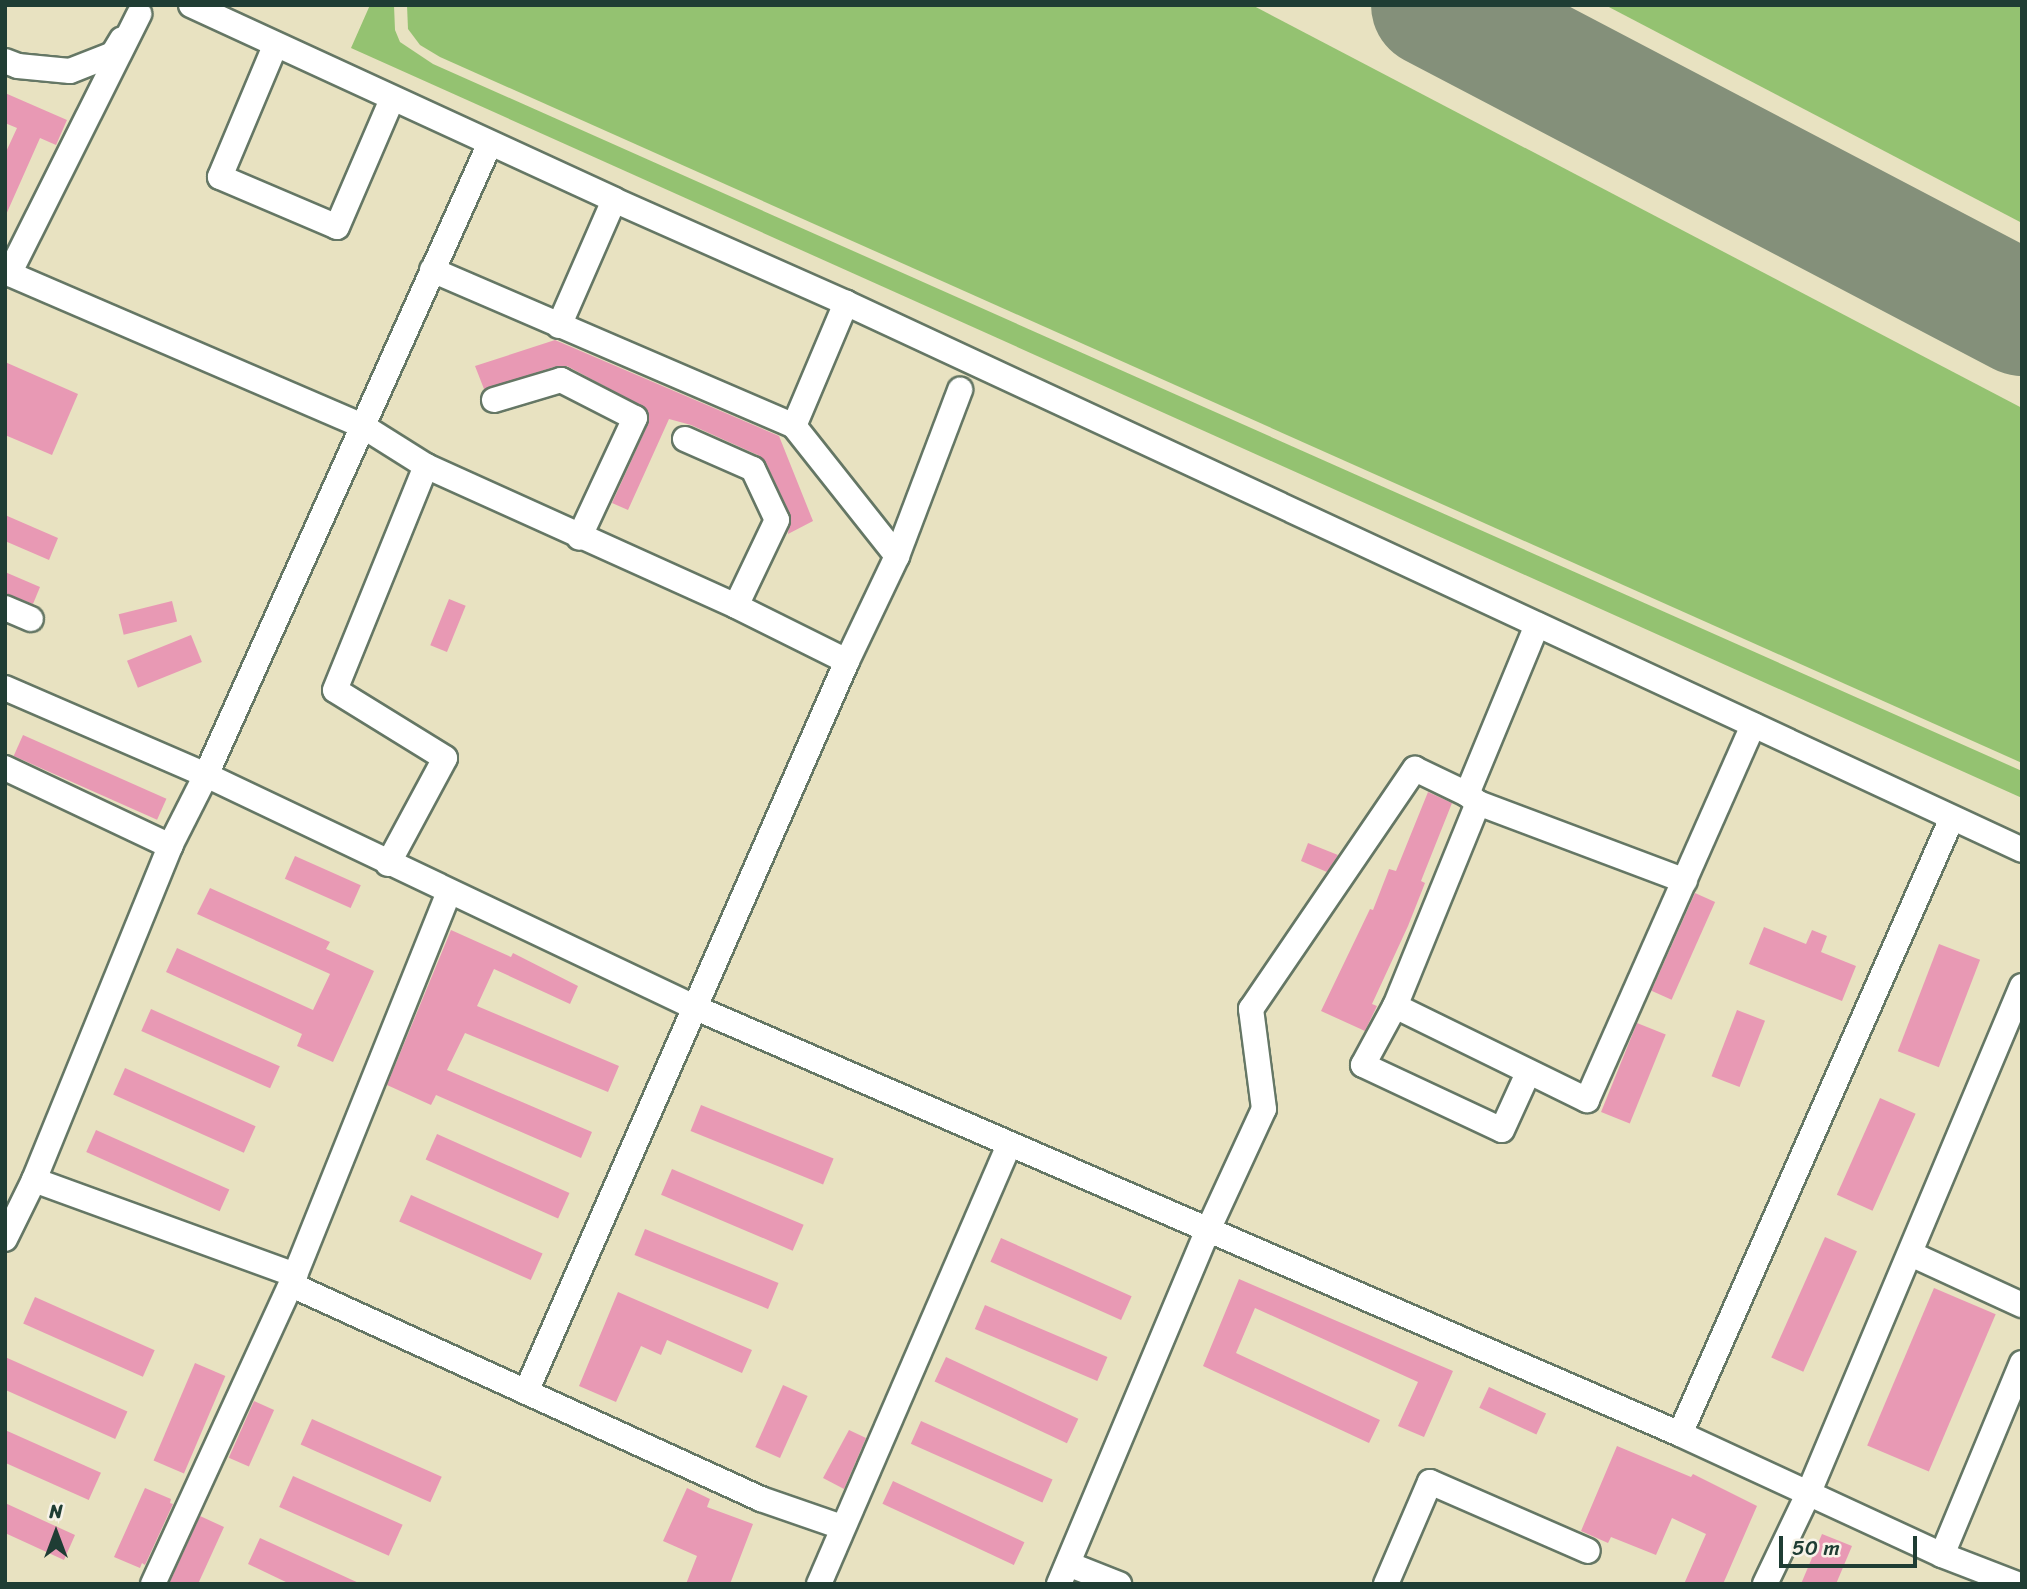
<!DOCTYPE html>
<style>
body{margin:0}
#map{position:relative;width:2027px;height:1589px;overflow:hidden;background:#e8e2c1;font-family:Sriracha,sans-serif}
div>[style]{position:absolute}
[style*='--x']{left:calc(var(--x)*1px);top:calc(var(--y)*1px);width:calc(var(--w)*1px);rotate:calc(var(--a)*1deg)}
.green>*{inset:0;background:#94c271}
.runway>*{height:124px;margin:-62px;padding:0 62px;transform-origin:62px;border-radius:62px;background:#84907a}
.building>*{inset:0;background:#e899b4;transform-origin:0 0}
.roads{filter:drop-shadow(2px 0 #657765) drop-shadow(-2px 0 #657765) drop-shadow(0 2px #657765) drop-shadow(0 -2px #657765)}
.minor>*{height:24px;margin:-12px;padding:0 12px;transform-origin:12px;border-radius:12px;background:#fff}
span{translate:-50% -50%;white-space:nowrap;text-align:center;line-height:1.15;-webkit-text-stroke:5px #f7f3e8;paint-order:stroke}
.frame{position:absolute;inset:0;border:7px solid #1f3d34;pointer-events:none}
.north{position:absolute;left:21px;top:1498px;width:70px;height:70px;-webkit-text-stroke:5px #f7f3e8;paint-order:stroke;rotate:0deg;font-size:19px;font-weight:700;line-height:28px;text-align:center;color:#1f3d34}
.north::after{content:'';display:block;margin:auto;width:24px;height:32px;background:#1f3d34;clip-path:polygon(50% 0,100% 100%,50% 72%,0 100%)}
.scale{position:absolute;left:1779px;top:1536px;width:138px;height:32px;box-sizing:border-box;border:4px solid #1f3d34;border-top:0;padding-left:9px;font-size:21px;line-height:24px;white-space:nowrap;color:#1f3d34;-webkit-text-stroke:5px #f7f3e8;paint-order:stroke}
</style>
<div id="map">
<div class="green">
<i style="clip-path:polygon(370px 5px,394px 5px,395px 30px,400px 42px,433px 64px,2022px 771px,2022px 798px,351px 48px)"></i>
<i style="clip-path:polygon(407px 5px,1252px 5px,2022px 408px,2022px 763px,440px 57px,420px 45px,408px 29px)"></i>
<i style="clip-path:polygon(1605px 5px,2022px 5px,2022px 223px)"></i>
</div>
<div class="runway">
<i style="--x:1433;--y:5;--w:665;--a:27.68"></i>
</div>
<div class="building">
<i style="clip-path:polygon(5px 93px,67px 120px,56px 145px,40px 138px,5px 217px,5px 154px,17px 128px,5px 123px)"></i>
<i style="clip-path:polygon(555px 340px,779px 436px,813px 521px,788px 534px,790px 514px,766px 463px,760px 456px,691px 425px,669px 419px,628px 510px,612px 503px,648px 424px,647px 409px,567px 366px,557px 366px,484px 389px,475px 366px)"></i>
<i style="clip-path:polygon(5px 362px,78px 394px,52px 455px,5px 435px)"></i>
<i style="clip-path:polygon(5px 515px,58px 538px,49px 560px,5px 541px)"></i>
<i style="clip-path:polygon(5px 572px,40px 587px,33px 604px,5px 593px)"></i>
<i style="left:449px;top:599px;width:18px;height:50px;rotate:22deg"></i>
<i style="left:172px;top:601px;width:21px;height:55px;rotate:76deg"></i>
<i style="left:191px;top:635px;width:29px;height:69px;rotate:68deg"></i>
<i style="left:23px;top:735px;width:157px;height:23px;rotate:24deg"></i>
<i style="clip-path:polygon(1428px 792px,1452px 803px,1421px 881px,1425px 883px,1408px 926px,1372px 1004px,1377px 1006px,1365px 1031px,1321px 1011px,1370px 909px,1373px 910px,1389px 869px,1396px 871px)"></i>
<i style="clip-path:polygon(1308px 843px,1338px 855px,1327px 872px,1301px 861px)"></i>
<i style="left:295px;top:856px;width:72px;height:25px;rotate:24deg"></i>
<i style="clip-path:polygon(210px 888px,330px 942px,326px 949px,374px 971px,333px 1062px,297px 1046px,302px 1034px,166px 972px,177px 948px,313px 1010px,330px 974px,197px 914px)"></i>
<i style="left:1695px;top:893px;width:22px;height:107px;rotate:24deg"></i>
<i style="clip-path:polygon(1764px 927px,1806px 944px,1812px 930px,1827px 936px,1821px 952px,1856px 966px,1842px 1001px,1749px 964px)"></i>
<i style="clip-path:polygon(451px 930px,511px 957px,513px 953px,578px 986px,570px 1004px,494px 969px,477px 1006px,619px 1066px,608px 1092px,465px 1033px,447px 1070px,592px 1132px,581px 1158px,436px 1095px,431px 1105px,387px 1085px)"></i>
<i style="left:1939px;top:944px;width:44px;height:115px;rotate:21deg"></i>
<i style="left:151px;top:1009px;width:141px;height:24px;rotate:24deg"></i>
<i style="left:1737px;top:1010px;width:30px;height:71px;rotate:21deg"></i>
<i style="left:1637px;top:1023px;width:31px;height:96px;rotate:22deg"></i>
<i style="left:125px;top:1068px;width:143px;height:29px;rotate:24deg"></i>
<i style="left:1880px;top:1098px;width:39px;height:106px;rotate:24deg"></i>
<i style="left:701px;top:1105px;width:143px;height:28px;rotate:22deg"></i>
<i style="left:96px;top:1130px;width:146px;height:24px;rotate:24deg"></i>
<i style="left:437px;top:1134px;width:145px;height:28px;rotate:24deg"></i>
<i style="left:672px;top:1169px;width:143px;height:28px;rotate:23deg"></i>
<i style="left:411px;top:1195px;width:144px;height:29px;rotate:24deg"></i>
<i style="left:645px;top:1229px;width:144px;height:28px;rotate:22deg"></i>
<i style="left:1825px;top:1237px;width:35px;height:132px;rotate:24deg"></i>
<i style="left:1001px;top:1238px;width:143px;height:26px;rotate:24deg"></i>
<i style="clip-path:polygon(1239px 1279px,1453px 1371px,1424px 1437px,1398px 1426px,1418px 1382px,1255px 1308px,1236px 1353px,1380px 1420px,1369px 1443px,1203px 1366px)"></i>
<i style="left:1934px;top:1288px;width:67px;height:171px;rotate:23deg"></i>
<i style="clip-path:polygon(618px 1292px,752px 1350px,742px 1373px,667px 1340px,661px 1355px,641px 1346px,616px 1402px,579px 1386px)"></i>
<i style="left:35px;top:1297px;width:131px;height:29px;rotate:24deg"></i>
<i style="left:985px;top:1305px;width:133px;height:26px;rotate:23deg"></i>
<i style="left:5px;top:1357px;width:134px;height:30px;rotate:24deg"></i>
<i style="left:946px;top:1357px;width:146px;height:27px;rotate:25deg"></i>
<i style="left:195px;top:1363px;width:33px;height:106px;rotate:23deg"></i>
<i style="left:783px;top:1385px;width:27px;height:68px;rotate:24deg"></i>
<i style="left:1489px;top:1387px;width:63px;height:23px;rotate:25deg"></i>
<i style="left:254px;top:1401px;width:22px;height:62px;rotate:24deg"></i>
<i style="left:312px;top:1419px;width:142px;height:28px;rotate:24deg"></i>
<i style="left:921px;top:1421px;width:144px;height:25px;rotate:24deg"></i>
<i style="left:5px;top:1430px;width:105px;height:30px;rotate:24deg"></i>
<i style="clip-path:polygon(849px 1430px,866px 1438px,844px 1489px,823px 1478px)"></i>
<i style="clip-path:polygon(1617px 1446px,1691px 1477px,1693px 1474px,1757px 1506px,1723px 1584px,1684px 1584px,1706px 1534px,1672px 1518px,1656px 1555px,1611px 1537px,1608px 1543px,1581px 1531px)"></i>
<i style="left:293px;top:1476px;width:120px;height:34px;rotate:24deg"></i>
<i style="left:893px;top:1481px;width:145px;height:25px;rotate:25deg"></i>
<i style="clip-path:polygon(145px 1488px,171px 1499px,170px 1503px,173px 1504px,145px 1565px,142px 1563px,140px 1568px,114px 1557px)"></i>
<i style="clip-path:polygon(687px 1488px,710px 1499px,707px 1507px,753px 1524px,730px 1584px,686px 1584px,697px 1556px,663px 1541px)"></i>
<i style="clip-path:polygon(5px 1503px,75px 1535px,64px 1560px,5px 1533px)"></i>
<i style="clip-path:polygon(200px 1516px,224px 1527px,198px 1584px,169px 1584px)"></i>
<i style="clip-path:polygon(1822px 1534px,1852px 1546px,1836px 1584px,1801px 1584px)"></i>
<i style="clip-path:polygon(260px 1538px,361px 1584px,290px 1584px,248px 1564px)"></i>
</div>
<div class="roads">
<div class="minor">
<i style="--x:191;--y:5;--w:466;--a:24.7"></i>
<i style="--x:614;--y:200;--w:254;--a:23.9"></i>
<i style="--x:846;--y:303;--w:1297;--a:24.94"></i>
<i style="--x:275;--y:46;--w:142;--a:112.8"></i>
<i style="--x:220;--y:177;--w:127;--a:23.1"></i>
<i style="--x:337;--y:227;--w:139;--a:-66.7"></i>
<i style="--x:5;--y:61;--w:14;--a:21"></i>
<i style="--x:18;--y:66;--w:52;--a:5.5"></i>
<i style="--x:70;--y:71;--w:46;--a:-21.6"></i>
<i style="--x:113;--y:54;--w:17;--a:-59"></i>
<i style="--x:432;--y:270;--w:394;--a:23.3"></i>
<i style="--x:794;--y:426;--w:166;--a:51.6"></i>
<i style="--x:5;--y:272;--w:387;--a:23.3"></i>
<i style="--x:361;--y:425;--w:77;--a:32.2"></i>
<i style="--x:426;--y:466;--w:340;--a:24.3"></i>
<i style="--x:736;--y:606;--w:124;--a:26.4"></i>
<i style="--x:9;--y:274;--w:291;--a:-63.4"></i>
<i style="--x:559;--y:326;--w:137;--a:-66.4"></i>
<i style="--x:494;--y:400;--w:70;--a:-16.6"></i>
<i style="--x:561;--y:380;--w:83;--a:27.2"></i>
<i style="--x:635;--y:418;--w:132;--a:115"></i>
<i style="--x:794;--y:426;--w:134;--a:-67.1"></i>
<i style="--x:685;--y:439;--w:74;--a:23.8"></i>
<i style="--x:753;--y:469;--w:56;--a:64.8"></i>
<i style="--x:777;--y:520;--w:95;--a:115.5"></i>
<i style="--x:5;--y:608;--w:28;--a:23"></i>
<i style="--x:5;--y:688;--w:219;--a:23.4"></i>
<i style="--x:206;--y:775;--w:543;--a:25.43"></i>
<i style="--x:696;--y:1008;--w:1072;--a:23.41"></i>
<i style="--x:1680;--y:1434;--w:289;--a:24.8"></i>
<i style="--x:1942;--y:1555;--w:80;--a:21.1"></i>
<i style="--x:5;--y:768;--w:183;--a:25.3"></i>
<i style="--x:1467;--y:794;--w:183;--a:-67.5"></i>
<i style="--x:1478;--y:803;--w:219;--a:112.2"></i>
<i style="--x:1395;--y:1006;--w:67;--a:118.5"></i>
<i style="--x:1363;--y:1065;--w:153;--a:25.1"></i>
<i style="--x:1502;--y:1130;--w:63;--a:-65.5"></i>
<i style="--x:388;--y:864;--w:120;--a:-61.7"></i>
<i style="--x:445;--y:758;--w:129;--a:-148.3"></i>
<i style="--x:335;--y:690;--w:242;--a:-67.9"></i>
<i style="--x:1395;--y:1006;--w:214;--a:26.1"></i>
<i style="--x:1587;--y:1100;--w:410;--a:-66.1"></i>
<i style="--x:34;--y:1180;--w:278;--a:20"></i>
<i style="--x:295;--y:1275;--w:11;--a:95"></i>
<i style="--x:294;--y:1286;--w:513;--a:24.52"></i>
<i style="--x:761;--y:1499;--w:86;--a:19.1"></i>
<i style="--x:5;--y:1239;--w:66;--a:-63.8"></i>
<i style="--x:34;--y:1180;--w:361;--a:-67.8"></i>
<i style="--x:170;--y:846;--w:80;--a:-63.1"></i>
<i style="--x:206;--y:775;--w:693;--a:-65.8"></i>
<i style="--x:1911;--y:1254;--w:122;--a:24.7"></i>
<i style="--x:526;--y:1392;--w:798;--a:-66.29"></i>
<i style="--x:847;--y:661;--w:116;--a:-64.5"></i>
<i style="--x:897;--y:556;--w:178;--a:-69.2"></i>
<i style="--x:1680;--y:1434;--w:671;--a:-66.18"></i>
<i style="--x:1942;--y:1555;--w:208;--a:-67.4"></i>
<i style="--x:1068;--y:1564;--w:55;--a:21.4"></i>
<i style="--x:153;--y:1584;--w:340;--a:-65.3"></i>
<i style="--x:295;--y:1275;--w:413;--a:-68.1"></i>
<i style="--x:819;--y:1584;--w:478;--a:-66.6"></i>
<i style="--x:1059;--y:1584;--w:384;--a:-67.2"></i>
<i style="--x:1208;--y:1230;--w:133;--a:-65.2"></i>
<i style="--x:1264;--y:1109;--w:101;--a:-97.4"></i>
<i style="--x:1251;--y:1009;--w:291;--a:-55.7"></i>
<i style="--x:1415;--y:769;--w:58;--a:25.7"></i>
<i style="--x:1467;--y:794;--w:14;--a:39"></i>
<i style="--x:1478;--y:803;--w:221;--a:20.6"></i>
<i style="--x:1386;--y:1584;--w:111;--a:-66.7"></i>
<i style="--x:1430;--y:1482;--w:172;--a:23.6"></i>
<i style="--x:1765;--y:1584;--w:102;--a:-64.4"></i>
<i style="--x:1809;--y:1492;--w:549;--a:-67.17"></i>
</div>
</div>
<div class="frame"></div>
<div class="north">N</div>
<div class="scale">50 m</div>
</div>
